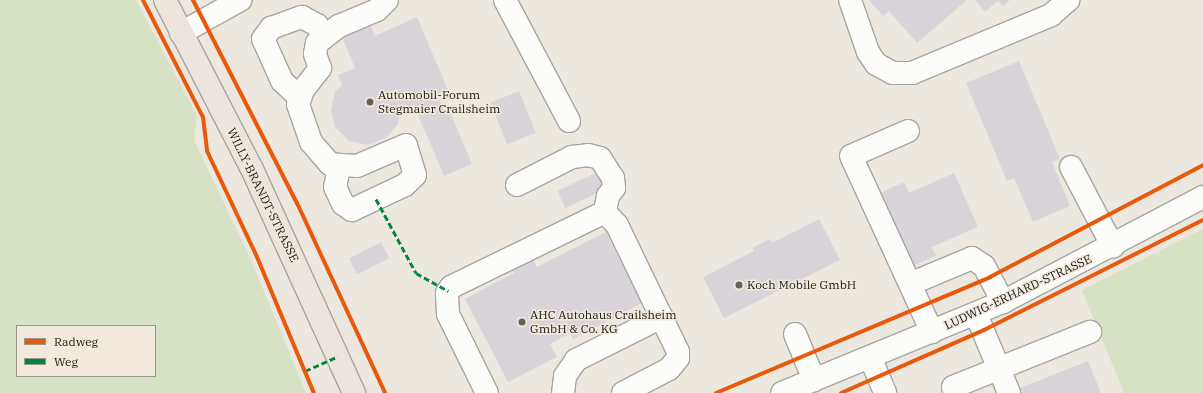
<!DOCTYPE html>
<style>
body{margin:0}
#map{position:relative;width:1203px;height:393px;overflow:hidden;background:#ece8e0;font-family:"IBM Plex Serif",serif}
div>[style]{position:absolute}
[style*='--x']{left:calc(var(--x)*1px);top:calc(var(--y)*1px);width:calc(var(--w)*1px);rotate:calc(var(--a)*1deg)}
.green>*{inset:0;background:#d7e1c4}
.building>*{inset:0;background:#d9d4d9;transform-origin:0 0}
.roads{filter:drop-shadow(1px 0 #a8a5a0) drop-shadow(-1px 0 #a8a5a0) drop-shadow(0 1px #a8a5a0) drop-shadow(0 -1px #a8a5a0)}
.minor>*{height:22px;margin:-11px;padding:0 11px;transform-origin:11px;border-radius:11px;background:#fcfcfa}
.major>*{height:22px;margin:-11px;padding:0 11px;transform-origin:11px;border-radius:11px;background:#ece4dd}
.quiet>*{height:3px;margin-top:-1.5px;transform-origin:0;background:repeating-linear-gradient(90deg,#00873e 0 6px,transparent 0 9px)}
.cycleway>*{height:4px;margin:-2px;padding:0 2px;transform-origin:2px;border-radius:2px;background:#e8590c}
.dots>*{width:11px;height:11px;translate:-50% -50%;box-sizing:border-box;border:2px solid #f0e9dc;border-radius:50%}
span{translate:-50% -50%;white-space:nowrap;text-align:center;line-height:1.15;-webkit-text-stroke:3px #f0e9dc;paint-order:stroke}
.poi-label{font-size:12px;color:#1c1a15}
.left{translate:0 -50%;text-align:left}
.street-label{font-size:12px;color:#1c1a15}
.legend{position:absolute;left:16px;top:325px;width:140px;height:52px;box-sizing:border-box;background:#f0e9dc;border:1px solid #9b968c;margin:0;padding:5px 7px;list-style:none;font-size:12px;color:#1c1a15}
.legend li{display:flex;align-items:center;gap:8px;height:20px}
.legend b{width:20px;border:1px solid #9b968c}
</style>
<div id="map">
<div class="green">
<i style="clip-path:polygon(evenodd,0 0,136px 0,197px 116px,194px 140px,251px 260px,306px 393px,0 393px,0 0,17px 326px,155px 326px,155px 376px,17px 376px,17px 326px)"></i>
<i style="clip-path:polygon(1203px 229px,1203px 393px,1124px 393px,1082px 290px)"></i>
</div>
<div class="building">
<i style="clip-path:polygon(869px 0,967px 0,917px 43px,889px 11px,883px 16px)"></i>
<i style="clip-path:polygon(975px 0,1010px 0,1003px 6px,998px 1px,985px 12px)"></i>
<i style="clip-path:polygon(417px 17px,448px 90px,437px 95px,446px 114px,450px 112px,472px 164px,444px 176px,414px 105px,400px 111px,398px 124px,386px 138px,368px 145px,349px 141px,335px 127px,331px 110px,335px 92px,342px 85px,338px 75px,355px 68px,342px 37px,370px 25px,375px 36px)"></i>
<i style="clip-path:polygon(1019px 61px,1060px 159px,1052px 162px,1070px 206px,1033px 222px,1014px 178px,1007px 181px,966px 83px)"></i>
<i style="left:519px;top:91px;width:45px;height:31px;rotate:68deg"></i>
<i style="left:600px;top:171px;width:19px;height:47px;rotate:65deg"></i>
<i style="clip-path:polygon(954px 173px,978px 227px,932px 247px,936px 256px,910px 267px,878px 194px,904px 182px,909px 193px)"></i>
<i style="clip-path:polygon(819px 219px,840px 260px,724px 318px,703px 277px,754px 251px,752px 248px,770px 239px,772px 243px)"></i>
<i style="clip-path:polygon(606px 232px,642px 303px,573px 339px,570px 333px,550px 344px,557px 357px,508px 382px,465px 299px,514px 273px,511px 267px,531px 257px,537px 267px)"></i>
<i style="left:381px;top:242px;width:18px;height:36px;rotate:63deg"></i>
<i style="clip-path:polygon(1088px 361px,1101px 393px,1020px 393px,1018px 389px)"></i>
</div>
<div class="roads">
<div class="minor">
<i style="--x:505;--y:0;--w:137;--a:62.1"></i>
<i style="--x:850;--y:0;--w:55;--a:70.9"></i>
<i style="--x:868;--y:52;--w:14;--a:56"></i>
<i style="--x:876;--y:64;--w:19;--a:28"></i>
<i style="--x:893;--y:73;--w:19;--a:0"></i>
<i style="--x:912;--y:73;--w:151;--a:-22.6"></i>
<i style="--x:1051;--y:15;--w:23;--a:-41"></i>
<i style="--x:181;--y:33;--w:68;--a:-29.2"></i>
<i style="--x:299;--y:97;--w:23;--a:-137"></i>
<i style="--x:282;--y:81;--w:46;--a:-114.3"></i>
<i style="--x:263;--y:39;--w:14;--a:-54"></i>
<i style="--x:271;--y:28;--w:33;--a:-20"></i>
<i style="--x:302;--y:17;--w:17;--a:28"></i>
<i style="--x:317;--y:25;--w:14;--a:60"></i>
<i style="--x:908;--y:131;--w:62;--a:156.3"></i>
<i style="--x:851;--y:156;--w:194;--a:65.3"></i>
<i style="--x:339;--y:167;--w:20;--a:101"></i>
<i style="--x:335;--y:187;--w:19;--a:65"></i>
<i style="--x:343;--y:204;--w:11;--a:34"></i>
<i style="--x:352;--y:210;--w:59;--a:-25.3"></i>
<i style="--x:405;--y:185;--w:14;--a:-45"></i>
<i style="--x:415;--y:175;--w:31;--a:-107"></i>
<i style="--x:406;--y:145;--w:53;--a:156.8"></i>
<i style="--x:357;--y:166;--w:27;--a:-176"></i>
<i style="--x:330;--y:164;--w:29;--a:-131"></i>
<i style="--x:311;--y:142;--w:39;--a:-109"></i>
<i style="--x:298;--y:105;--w:16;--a:-72"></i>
<i style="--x:303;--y:90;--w:28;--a:-52"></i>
<i style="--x:320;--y:68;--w:15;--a:-110"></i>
<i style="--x:315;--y:54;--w:11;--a:-80"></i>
<i style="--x:317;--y:43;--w:28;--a:-38"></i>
<i style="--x:339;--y:26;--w:41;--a:-22.8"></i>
<i style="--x:377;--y:10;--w:14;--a:-45"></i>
<i style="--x:1071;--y:167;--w:90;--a:62.3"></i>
<i style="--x:517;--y:185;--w:62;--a:-27"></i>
<i style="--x:572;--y:157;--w:16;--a:-7"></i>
<i style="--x:588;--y:155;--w:12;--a:14"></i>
<i style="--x:600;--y:158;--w:24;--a:57"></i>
<i style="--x:613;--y:178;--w:10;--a:84"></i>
<i style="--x:614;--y:188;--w:10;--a:127"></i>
<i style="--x:608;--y:196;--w:16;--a:101"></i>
<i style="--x:910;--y:284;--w:67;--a:-22.8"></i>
<i style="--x:972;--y:258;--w:14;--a:34"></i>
<i style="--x:984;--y:266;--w:41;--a:62.2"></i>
<i style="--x:976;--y:314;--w:86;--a:67.3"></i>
<i style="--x:795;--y:334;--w:50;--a:67.6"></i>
<i style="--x:870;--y:357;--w:39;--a:67"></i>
<i style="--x:487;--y:393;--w:88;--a:-116.3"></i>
<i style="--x:448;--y:314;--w:21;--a:-93"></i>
<i style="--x:447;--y:293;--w:7;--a:-56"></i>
<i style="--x:451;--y:287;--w:171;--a:-26"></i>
<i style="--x:605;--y:212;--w:18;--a:47"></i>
<i style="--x:617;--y:225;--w:141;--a:64.3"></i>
<i style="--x:678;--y:352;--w:6;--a:90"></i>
<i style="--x:678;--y:358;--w:14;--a:129"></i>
<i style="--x:669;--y:369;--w:52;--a:152.4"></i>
<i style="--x:563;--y:393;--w:17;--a:-83"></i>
<i style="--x:565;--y:376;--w:19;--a:-55"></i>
<i style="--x:576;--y:360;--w:96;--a:-26.6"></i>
<i style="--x:782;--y:393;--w:239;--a:-22.4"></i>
<i style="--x:1003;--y:302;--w:226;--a:-27.7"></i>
<i style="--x:955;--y:393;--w:6;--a:-108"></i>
<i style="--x:953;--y:387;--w:148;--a:-21.9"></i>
</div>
<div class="major">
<i style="--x:165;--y:0;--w:190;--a:62.8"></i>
<i style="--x:252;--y:169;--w:246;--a:65.5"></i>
</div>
</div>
<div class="quiet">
<i style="--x:376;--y:199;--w:84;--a:61.6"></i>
<i style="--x:416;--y:273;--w:37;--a:29"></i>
<i style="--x:305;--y:371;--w:36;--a:-24"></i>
</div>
<div class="cycleway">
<i style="--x:143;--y:0;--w:131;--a:62.9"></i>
<i style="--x:203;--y:117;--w:34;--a:83"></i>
<i style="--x:207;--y:151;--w:117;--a:64.7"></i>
<i style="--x:257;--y:257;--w:147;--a:67.3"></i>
<i style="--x:193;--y:0;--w:228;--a:62.9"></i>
<i style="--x:297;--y:203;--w:209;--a:65.1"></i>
<i style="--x:716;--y:393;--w:298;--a:-22.9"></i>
<i style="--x:990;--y:277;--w:241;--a:-27.7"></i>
<i style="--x:841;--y:393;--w:156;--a:-23.8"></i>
<i style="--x:984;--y:330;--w:245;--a:-26.7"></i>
</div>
<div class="dots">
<i style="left:370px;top:102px;background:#65625c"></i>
<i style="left:739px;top:285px;background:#65625c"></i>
<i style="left:522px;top:322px;background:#65625c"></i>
</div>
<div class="poi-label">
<span class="left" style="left:378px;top:102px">Automobil-Forum<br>Stegmaier Crailsheim</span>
<span class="left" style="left:747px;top:285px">Koch Mobile GmbH</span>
<span class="left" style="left:530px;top:322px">AHC Autohaus Crailsheim<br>GmbH &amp; Co. KG</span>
</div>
<div class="street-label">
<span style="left:263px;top:195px;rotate:64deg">WILLY-BRANDT-STRASSE</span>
<span style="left:1018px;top:292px;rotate:-25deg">LUDWIG-ERHARD-STRASSE</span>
</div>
<ul class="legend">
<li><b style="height:5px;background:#e8590c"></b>Radweg</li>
<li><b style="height:5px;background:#00873e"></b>Weg</li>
</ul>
</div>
